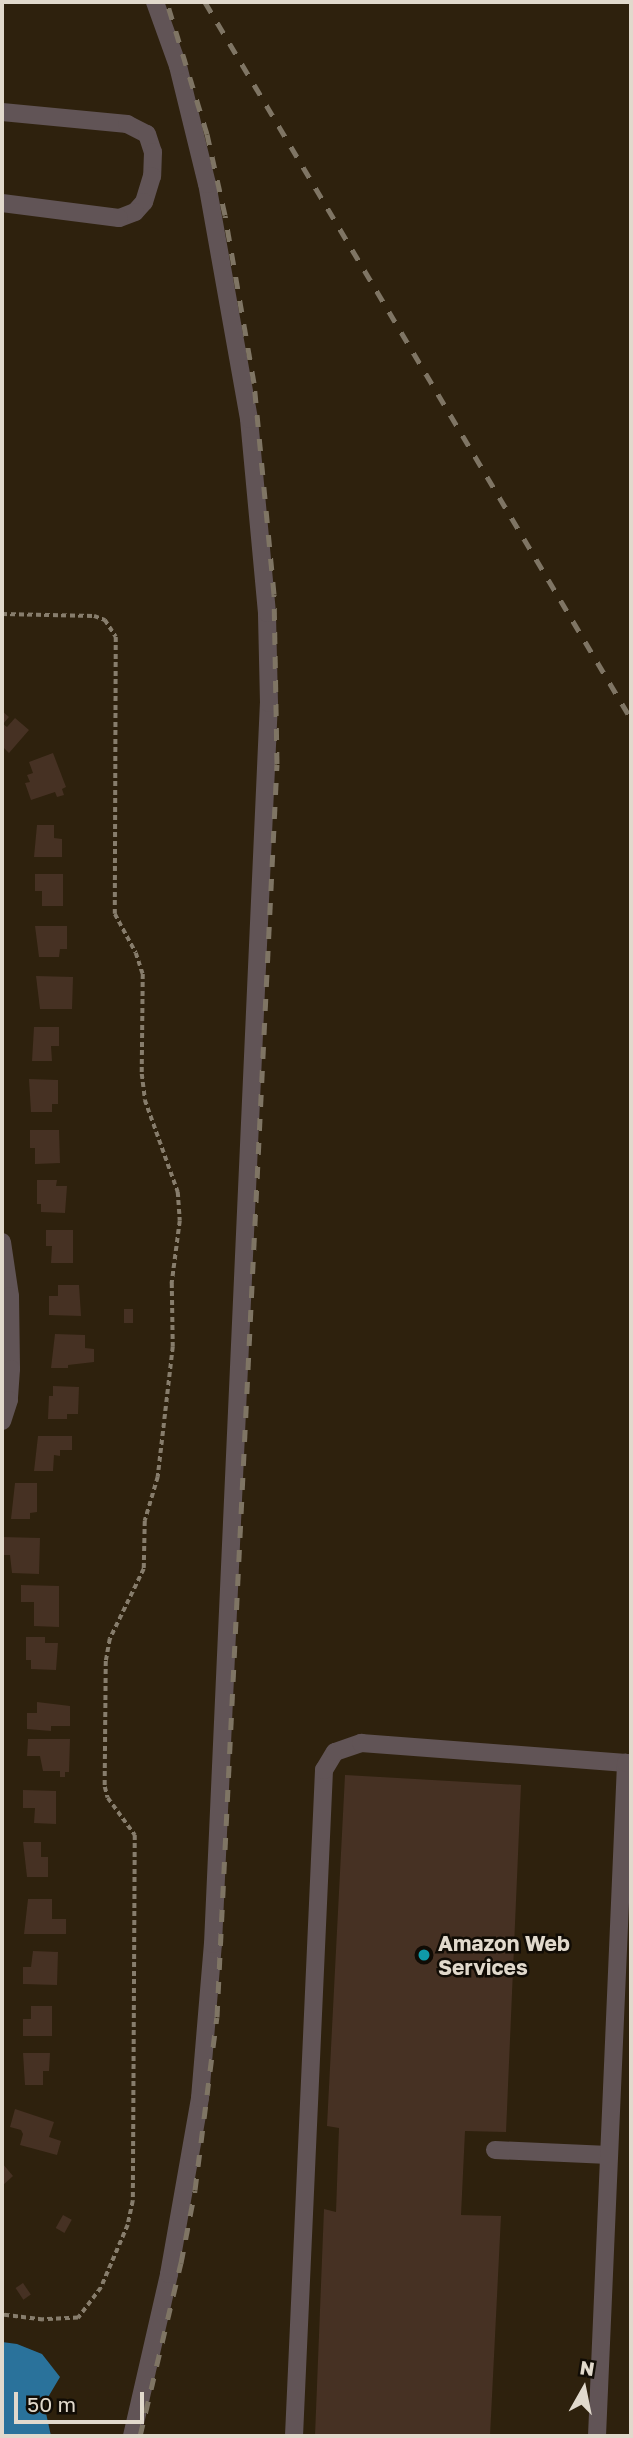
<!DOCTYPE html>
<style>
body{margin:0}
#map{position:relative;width:633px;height:2438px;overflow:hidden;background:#2e210d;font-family:"Golos Text",sans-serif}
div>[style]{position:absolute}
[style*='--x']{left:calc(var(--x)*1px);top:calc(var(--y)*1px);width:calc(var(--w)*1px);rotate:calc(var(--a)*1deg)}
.water>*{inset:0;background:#2a729b}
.building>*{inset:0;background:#463123;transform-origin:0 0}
.path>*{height:3.5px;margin-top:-1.75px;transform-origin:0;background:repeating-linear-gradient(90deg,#877d6c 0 5px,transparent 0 8.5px)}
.minor>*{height:18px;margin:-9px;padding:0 9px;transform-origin:9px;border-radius:9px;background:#615456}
.rail>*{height:5px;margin-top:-2.5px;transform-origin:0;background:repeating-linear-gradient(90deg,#7f7564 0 12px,transparent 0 24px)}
.dots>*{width:19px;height:19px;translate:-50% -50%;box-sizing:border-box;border:4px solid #110c05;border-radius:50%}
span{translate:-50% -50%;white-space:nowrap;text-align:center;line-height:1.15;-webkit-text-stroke:5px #110c05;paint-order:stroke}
.poi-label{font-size:21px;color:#e1d9cc;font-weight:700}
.left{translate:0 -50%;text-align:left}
.frame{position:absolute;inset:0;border:4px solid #e1d9cc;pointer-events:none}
.north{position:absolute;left:549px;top:2354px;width:70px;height:70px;-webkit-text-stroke:5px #110c05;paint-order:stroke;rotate:9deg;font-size:19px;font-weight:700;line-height:28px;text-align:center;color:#e1d9cc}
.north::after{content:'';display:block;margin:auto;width:24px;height:32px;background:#e1d9cc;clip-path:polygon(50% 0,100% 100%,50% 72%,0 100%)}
.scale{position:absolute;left:14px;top:2392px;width:130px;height:32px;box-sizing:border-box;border:4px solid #e1d9cc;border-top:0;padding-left:9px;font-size:21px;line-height:24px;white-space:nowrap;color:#e1d9cc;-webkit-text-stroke:5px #110c05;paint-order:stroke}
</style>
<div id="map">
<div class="water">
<i style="clip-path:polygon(2px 2342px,17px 2344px,42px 2354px,60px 2377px,44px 2404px,51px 2436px,2px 2436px)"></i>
</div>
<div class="building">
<i style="clip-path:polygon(2px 711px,9px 717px,3px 724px,7px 727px,15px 718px,29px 730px,9px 753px,2px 746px)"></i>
<i style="clip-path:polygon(53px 753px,66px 787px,62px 789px,64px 795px,57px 797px,55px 792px,31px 800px,25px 783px,30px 782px,27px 775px,33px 773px,29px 762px)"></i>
<i style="clip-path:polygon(37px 825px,54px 825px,54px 838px,62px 839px,62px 857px,34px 857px)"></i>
<i style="clip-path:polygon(35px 874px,63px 874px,63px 906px,42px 906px,42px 891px,35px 891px)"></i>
<i style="clip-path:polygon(35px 926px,67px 926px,67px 949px,60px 949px,59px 957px,39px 957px)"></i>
<i style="clip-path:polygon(36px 976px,73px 977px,72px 1009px,40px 1009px)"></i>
<i style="clip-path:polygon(34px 1027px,59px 1027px,59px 1046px,51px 1046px,52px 1061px,32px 1061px)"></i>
<i style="clip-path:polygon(29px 1079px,58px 1080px,58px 1104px,52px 1104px,52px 1112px,31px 1112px)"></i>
<i style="clip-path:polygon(30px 1130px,59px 1130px,60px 1163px,35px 1164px,35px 1148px,30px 1148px)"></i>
<i style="clip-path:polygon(37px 1180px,57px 1180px,56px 1186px,67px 1186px,65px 1213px,41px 1212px,41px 1204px,37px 1204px)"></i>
<i style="clip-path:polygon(46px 1230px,73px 1230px,73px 1263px,51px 1263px,52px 1246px,46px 1246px)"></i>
<i style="clip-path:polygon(58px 1285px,79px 1285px,81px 1316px,49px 1315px,49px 1296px,58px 1296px)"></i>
<i style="left:124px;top:1309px;width:9px;height:14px"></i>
<i style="clip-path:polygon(55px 1334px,85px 1335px,85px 1348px,94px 1349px,94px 1362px,68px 1365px,68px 1368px,51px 1368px)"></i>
<i style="clip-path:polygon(53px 1386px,79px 1387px,78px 1414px,67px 1414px,67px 1419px,48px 1419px,49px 1396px,53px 1396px)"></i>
<i style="clip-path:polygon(38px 1436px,72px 1436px,72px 1450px,60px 1450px,60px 1456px,54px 1455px,53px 1471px,34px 1471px)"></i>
<i style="clip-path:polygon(15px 1483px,37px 1483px,37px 1512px,30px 1513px,30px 1519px,11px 1519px)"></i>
<i style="clip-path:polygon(2px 1537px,40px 1538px,39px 1574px,12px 1573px,10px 1555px,2px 1555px)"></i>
<i style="clip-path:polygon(21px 1585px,59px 1586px,59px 1627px,34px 1626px,34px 1602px,21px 1602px)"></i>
<i style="clip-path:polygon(26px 1637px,45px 1637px,45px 1643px,58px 1643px,56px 1670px,31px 1669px,31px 1660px,26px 1660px)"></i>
<i style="clip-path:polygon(37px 1702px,70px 1706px,70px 1726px,51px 1726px,51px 1731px,27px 1729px,27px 1713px,37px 1713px)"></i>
<i style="clip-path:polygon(28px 1739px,70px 1739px,69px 1772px,65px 1772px,65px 1777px,60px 1777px,60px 1771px,43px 1771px,40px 1756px,27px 1756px)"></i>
<i style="clip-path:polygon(345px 1775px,521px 1785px,506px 2132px,465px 2131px,461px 2215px,501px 2216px,490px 2436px,315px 2436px,324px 2209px,336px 2212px,339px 2128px,327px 2126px)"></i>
<i style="clip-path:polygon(23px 1790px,56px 1791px,56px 1824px,34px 1823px,35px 1808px,23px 1808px)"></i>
<i style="clip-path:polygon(23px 1842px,41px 1842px,41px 1857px,48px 1857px,48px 1877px,27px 1877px)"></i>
<i style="clip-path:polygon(28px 1899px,52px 1899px,52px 1919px,66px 1919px,66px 1934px,24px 1934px)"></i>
<i style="clip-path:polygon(33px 1951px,58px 1952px,57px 1985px,23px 1984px,23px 1967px,31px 1967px)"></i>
<i style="clip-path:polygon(31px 2006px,52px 2006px,52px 2036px,23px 2036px,23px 2019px,31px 2019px)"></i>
<i style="clip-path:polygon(23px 2053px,50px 2053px,49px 2071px,43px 2071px,43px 2085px,25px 2085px)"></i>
<i style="clip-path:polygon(15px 2109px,54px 2122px,49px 2137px,61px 2141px,57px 2155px,20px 2145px,23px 2134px,21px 2130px,10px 2127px)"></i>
<i style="clip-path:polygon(2px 2163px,13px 2176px,2px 2186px)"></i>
<i style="left:63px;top:2215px;width:10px;height:15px;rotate:29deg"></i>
<i style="left:23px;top:2283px;width:14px;height:9px;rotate:56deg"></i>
</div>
<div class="path">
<i style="--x:2;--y:614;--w:92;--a:1.2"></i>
<i style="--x:94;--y:616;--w:12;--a:20"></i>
<i style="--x:105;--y:620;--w:20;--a:57"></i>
<i style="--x:116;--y:637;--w:277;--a:90.2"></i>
<i style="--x:115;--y:914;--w:44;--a:61.7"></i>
<i style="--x:136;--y:953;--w:22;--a:72"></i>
<i style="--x:143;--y:974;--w:100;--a:90.6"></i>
<i style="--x:142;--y:1074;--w:26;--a:83"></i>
<i style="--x:145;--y:1100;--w:98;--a:70.3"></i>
<i style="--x:178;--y:1192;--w:29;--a:86"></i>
<i style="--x:180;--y:1221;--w:63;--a:97.4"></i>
<i style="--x:172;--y:1283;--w:64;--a:89.1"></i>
<i style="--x:173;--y:1347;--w:131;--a:96.6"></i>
<i style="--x:158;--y:1477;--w:46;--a:106.5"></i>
<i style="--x:145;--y:1521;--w:48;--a:91.2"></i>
<i style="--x:144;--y:1569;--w:78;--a:115.9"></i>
<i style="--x:110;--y:1639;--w:22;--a:100"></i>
<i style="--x:106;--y:1661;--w:126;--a:90.5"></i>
<i style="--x:105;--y:1787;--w:11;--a:75"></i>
<i style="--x:108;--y:1798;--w:46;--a:53.9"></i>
<i style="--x:135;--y:1835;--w:366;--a:90.3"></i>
<i style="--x:133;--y:2201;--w:25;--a:102"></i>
<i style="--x:128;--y:2225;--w:69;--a:113.2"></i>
<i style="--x:101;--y:2288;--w:38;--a:127"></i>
<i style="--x:78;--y:2318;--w:35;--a:177"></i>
<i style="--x:43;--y:2320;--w:41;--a:-173"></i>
</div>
<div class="minor">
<i style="--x:2;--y:112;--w:126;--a:5.5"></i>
<i style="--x:127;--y:124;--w:22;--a:27"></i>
<i style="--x:147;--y:134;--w:19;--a:72"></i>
<i style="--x:153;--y:152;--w:24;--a:92"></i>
<i style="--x:152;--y:176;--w:27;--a:107"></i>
<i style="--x:144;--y:202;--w:13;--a:132"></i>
<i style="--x:135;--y:212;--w:17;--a:159"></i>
<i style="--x:119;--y:218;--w:118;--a:-172.7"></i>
<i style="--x:2;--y:1242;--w:55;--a:81.6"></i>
<i style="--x:10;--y:1296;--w:73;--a:89.2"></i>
<i style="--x:11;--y:1369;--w:31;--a:94"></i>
<i style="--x:9;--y:1400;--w:22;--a:108"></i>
<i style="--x:495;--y:2150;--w:114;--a:2.5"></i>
<i style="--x:132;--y:2436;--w:166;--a:-77.1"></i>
<i style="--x:169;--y:2274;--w:179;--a:-80"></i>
<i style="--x:200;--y:2098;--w:155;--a:-85.2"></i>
<i style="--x:213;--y:1944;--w:1242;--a:-87.42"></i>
<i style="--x:269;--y:703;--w:90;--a:-91.3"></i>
<i style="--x:267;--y:613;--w:195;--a:-95.3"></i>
<i style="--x:249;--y:419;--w:239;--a:-100.1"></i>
<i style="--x:207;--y:184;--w:122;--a:-103.8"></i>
<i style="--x:178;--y:66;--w:68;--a:-109.8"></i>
<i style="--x:294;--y:2436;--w:667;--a:-87.42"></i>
<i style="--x:324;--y:1770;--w:21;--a:-59"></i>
<i style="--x:335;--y:1752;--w:28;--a:-19"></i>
<i style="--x:361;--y:1743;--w:266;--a:4.3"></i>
<i style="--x:597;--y:2436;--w:674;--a:-87.53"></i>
<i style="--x:626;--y:1763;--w:5;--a:0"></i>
</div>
<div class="rail">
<i style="--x:205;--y:2;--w:834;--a:59.28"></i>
<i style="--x:140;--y:2436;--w:178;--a:-76.7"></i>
<i style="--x:181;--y:2263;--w:74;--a:-79.1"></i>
<i style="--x:195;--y:2190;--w:174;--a:-82.8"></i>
<i style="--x:217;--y:2017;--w:1254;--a:-87.26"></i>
<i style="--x:277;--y:764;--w:170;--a:-91"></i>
<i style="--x:274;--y:594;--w:212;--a:-95.4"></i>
<i style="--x:254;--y:383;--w:170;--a:-99.8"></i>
<i style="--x:225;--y:215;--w:83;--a:-102.5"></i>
<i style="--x:207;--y:134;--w:138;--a:-106.9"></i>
</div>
<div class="dots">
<i style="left:424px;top:1955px;background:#0f9aa8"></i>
</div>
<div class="poi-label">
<span class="left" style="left:438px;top:1955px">Amazon Web<br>Services</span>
</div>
<div class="frame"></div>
<div class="north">N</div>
<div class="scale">50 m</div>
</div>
